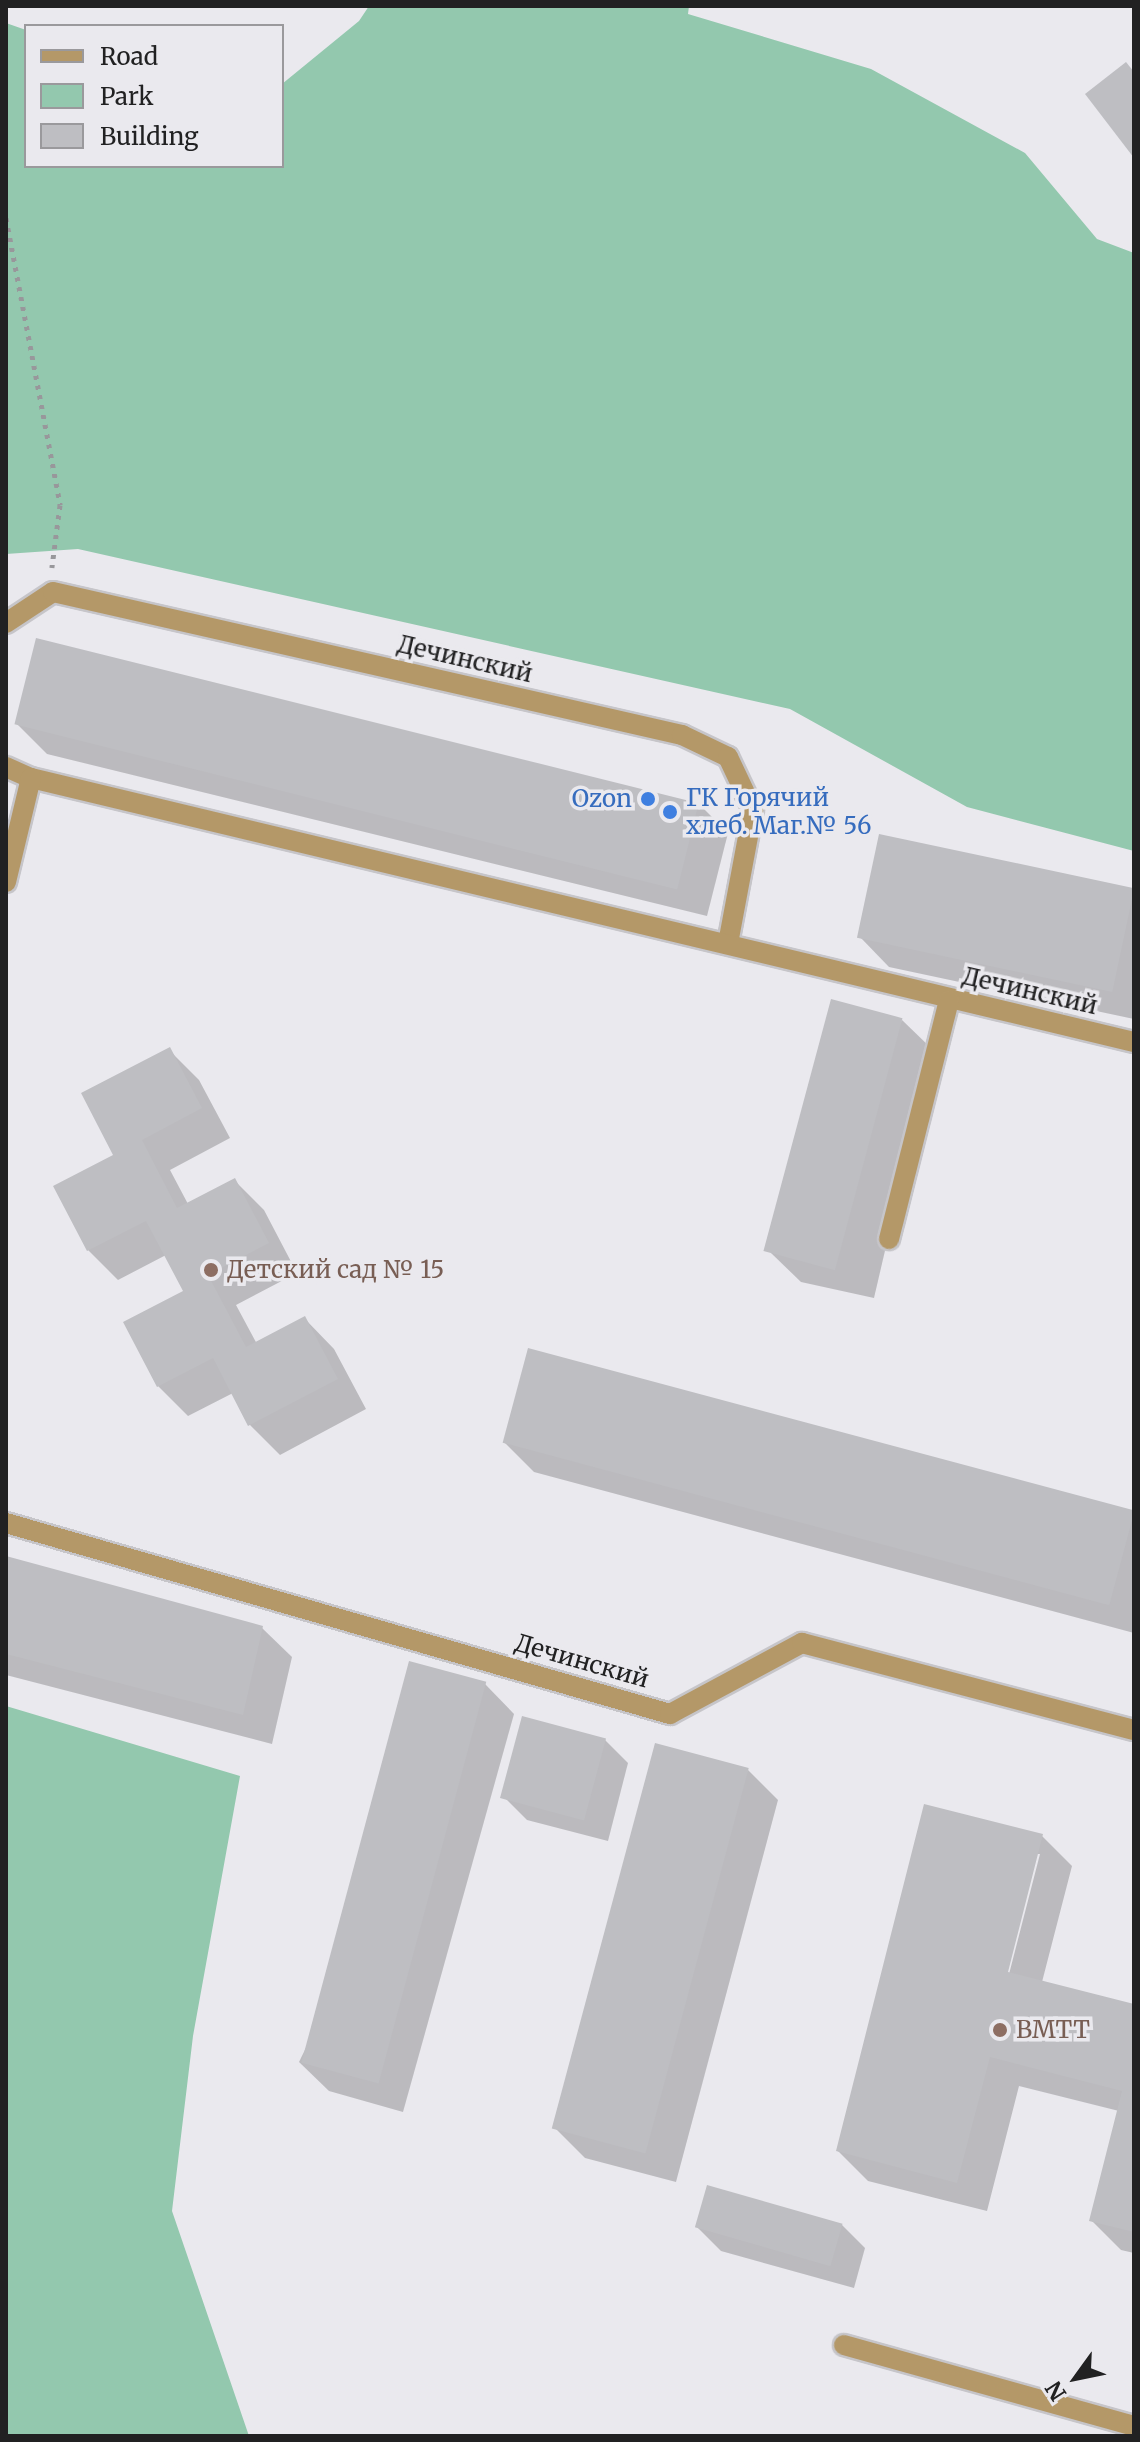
<!DOCTYPE html>
<meta charset="utf-8">
<style>
body{margin:0}
#map{position:relative;width:1140px;height:2442px;overflow:hidden;background:#eae9ee;font-family:Merriweather,serif}
div>[style]{position:absolute}
[style*='--x']{left:calc(var(--x)*1px);top:calc(var(--y)*1px);width:calc(var(--w)*1px);rotate:calc(var(--a)*1deg)}
.green>*{inset:0;background:#93c8ae}
.shadow>*{inset:0;background:#0003}
.building>*{inset:0;background:#bebec2;transform-origin:0 0}
.path>*{height:5px;margin-top:-2.5px;transform-origin:0;background:repeating-linear-gradient(90deg,#98979b 0 4px,transparent 0 10px)}
.roads{filter:drop-shadow(2px 0 #c6c5c9) drop-shadow(-2px 0 #c6c5c9) drop-shadow(0 2px #c6c5c9) drop-shadow(0 -2px #c6c5c9)}
.minor>*{height:20px;margin:-10px;padding:0 10px;transform-origin:10px;border-radius:10px;background:#b49868}
.dots>*{width:22px;height:22px;translate:-50% -50%;box-sizing:border-box;border:4px solid #eae9ee;border-radius:50%}
span{translate:-50% -50%;white-space:nowrap;text-align:center;line-height:1.15;-webkit-text-stroke:7px #eae9ee;paint-order:stroke}
.street-label{font-size:24px;color:#212122}
.shop-label{font-size:24px;color:#366cbe}
.left{translate:0 -50%;text-align:left}
.right{translate:-100% -50%;text-align:right}
.education-label{font-size:24px;color:#785e54}
.frame{position:absolute;inset:0;border:8px solid #212122;pointer-events:none}
.legend{position:absolute;left:24px;top:24px;width:260px;height:144px;box-sizing:border-box;background:#eae9ee;border:2px solid #9a999c;margin:0;padding:10px 14px;list-style:none;font-size:24px;color:#212122}
.legend li{display:flex;align-items:center;gap:16px;height:40px}
.legend b{width:40px;border:2px solid #9a999c}
.north{position:absolute;left:1036px;top:2338px;width:80px;height:80px;-webkit-text-stroke:6px #eae9ee;paint-order:stroke;rotate:237deg;font-size:22px;font-weight:700;line-height:32px;text-align:center;color:#212122}
.north::after{content:'';display:block;margin:auto;width:28px;height:36px;background:#212122;clip-path:polygon(50% 0,100% 100%,50% 72%,0 100%)}
</style>
<div id="map">
<div class="green">
<i style="clip-path:polygon(369px 6px,689px 6px,688px 14px,871px 69px,1025px 153px,1097px 239px,1134px 253px,1134px 851px,967px 807px,790px 709px,78px 549px,6px 554px,6px 23px,26px 30px,26px 166px,282px 166px,282px 84px,359px 21px)"></i>
<i style="clip-path:polygon(6px 1706px,240px 1776px,193px 2036px,172px 2211px,249px 2436px,6px 2436px)"></i>
</div>
<div class="shadow">
<i style="clip-path:polygon(17px 724px,698px 803px,728px 833px,707px 916px,47px 754px)"></i>
<i style="clip-path:polygon(1134px 891px,1134px 1019px,889px 967px,860px 937px)"></i>
<i style="clip-path:polygon(902px 1020px,932px 1049px,874px 1298px,801px 1282px,771px 1253px)"></i>
<i style="clip-path:polygon(169px 1050px,199px 1080px,230px 1138px,170px 1170px,188px 1204px,234px 1180px,264px 1210px,297px 1273px,236px 1305px,257px 1344px,305px 1319px,334px 1349px,366px 1409px,280px 1455px,250px 1425px,233px 1393px,188px 1416px,158px 1386px,186px 1292px,166px 1255px,118px 1280px,88px 1250px,116px 1156px)"></i>
<i style="clip-path:polygon(504px 1442px,1134px 1513px,1134px 1633px,534px 1472px)"></i>
<i style="clip-path:polygon(6px 1558px,262px 1628px,292px 1657px,272px 1744px,6px 1675px)"></i>
<i style="clip-path:polygon(485px 1684px,514px 1714px,403px 2112px,329px 2091px,299px 2062px)"></i>
<i style="clip-path:polygon(605px 1740px,628px 1763px,608px 1841px,527px 1820px,504px 1797px)"></i>
<i style="clip-path:polygon(748px 1770px,778px 1800px,676px 2182px,585px 2158px,555px 2128px)"></i>
<i style="clip-path:polygon(evenodd,1042px 1836px,1072px 1866px,1042px 1982px,1134px 2006px,1134px 2253px,1121px 2250px,1091px 2220px,1119px 2111px,1019px 2086px,987px 2211px,868px 2181px,838px 2151px,1042px 1836px,1036px 1854px,1040px 1854px,1007px 1982px,1004px 1981px,1036px 1854px)"></i>
<i style="clip-path:polygon(842px 2225px,865px 2248px,854px 2288px,721px 2251px,698px 2228px)"></i>
</div>
<div class="building">
<i style="clip-path:polygon(1126px 62px,1134px 72px,1134px 158px,1085px 94px)"></i>
<i style="left:36px;top:638px;width:683px;height:89px;rotate:14deg"></i>
<i style="left:879px;top:834px;width:261px;height:106px;rotate:12deg"></i>
<i style="left:831px;top:999px;width:74px;height:261px;rotate:15deg"></i>
<i style="clip-path:polygon(170px 1047px,202px 1108px,142px 1140px,177px 1208px,235px 1178px,269px 1243px,208px 1275px,246px 1347px,305px 1316px,338px 1379px,248px 1426px,213px 1358px,157px 1387px,123px 1322px,183px 1291px,146px 1221px,87px 1251px,53px 1186px,113px 1155px,81px 1093px)"></i>
<i style="left:528px;top:1348px;width:628px;height:98px;rotate:15deg"></i>
<i style="clip-path:polygon(6px 1556px,263px 1626px,243px 1715px,6px 1654px)"></i>
<i style="left:409px;top:1661px;width:80px;height:416px;rotate:15deg"></i>
<i style="left:522px;top:1716px;width:87px;height:85px;rotate:15deg"></i>
<i style="left:655px;top:1743px;width:97px;height:399px;rotate:15deg"></i>
<i style="clip-path:polygon(924px 1804px,1043px 1834px,1008px 1972px,1134px 2004px,1134px 2232px,1089px 2221px,1122px 2091px,990px 2057px,957px 2183px,836px 2151px)"></i>
<i style="left:707px;top:2185px;width:141px;height:44px;rotate:16deg"></i>
</div>
<div class="path">
<i style="--x:6;--y:218;--w:292;--a:79.3"></i>
<i style="--x:60;--y:505;--w:63;--a:97.4"></i>
</div>
<div class="roads">
<div class="minor">
<i style="--x:6;--y:623;--w:56;--a:-33.4"></i>
<i style="--x:53;--y:592;--w:645;--a:12.81"></i>
<i style="--x:682;--y:735;--w:51;--a:25.6"></i>
<i style="--x:728;--y:757;--w:59;--a:64.7"></i>
<i style="--x:753;--y:810;--w:135;--a:100.6"></i>
<i style="--x:6;--y:767;--w:27;--a:24"></i>
<i style="--x:31;--y:778;--w:1134;--a:13.46"></i>
<i style="--x:6;--y:882;--w:107;--a:-76.5"></i>
<i style="--x:889;--y:1239;--w:246;--a:-75.9"></i>
<i style="--x:6;--y:1523;--w:691;--a:16.05"></i>
<i style="--x:670;--y:1714;--w:150;--a:-28.3"></i>
<i style="--x:802;--y:1643;--w:343;--a:14.7"></i>
<i style="--x:844;--y:2345;--w:301;--a:15.6"></i>
</div>
</div>
<div class="dots">
<i style="left:648px;top:799px;background:#3f7fe0"></i>
<i style="left:670px;top:812px;background:#3f7fe0"></i>
<i style="left:211px;top:1270px;background:#8d6e63"></i>
<i style="left:1000px;top:2030px;background:#8d6e63"></i>
</div>
<div class="street-label">
<span style="left:465px;top:659px;rotate:13deg">Дечинский</span>
<span style="left:1030px;top:991px;rotate:13deg">Дечинский</span>
<span style="left:582px;top:1661px;rotate:16deg">Дечинский</span>
</div>
<div class="shop-label">
<span class="left" style="left:686px;top:812px">ГК Горячий<br>хлеб. Маг.№ 56</span>
<span class="right" style="left:632px;top:799px">Ozon</span>
</div>
<div class="education-label">
<span class="left" style="left:227px;top:1270px">Детский сад № 15</span>
<span class="left" style="left:1016px;top:2030px">ВМТТ</span>
</div>
<div class="frame"></div>
<ul class="legend">
<li><b style="height:10px;background:#b49868"></b>Road</li>
<li><b style="height:22px;background:#93c8ae"></b>Park</li>
<li><b style="height:22px;background:#bebec2"></b>Building</li>
</ul>
<div class="north">N</div>
</div>
